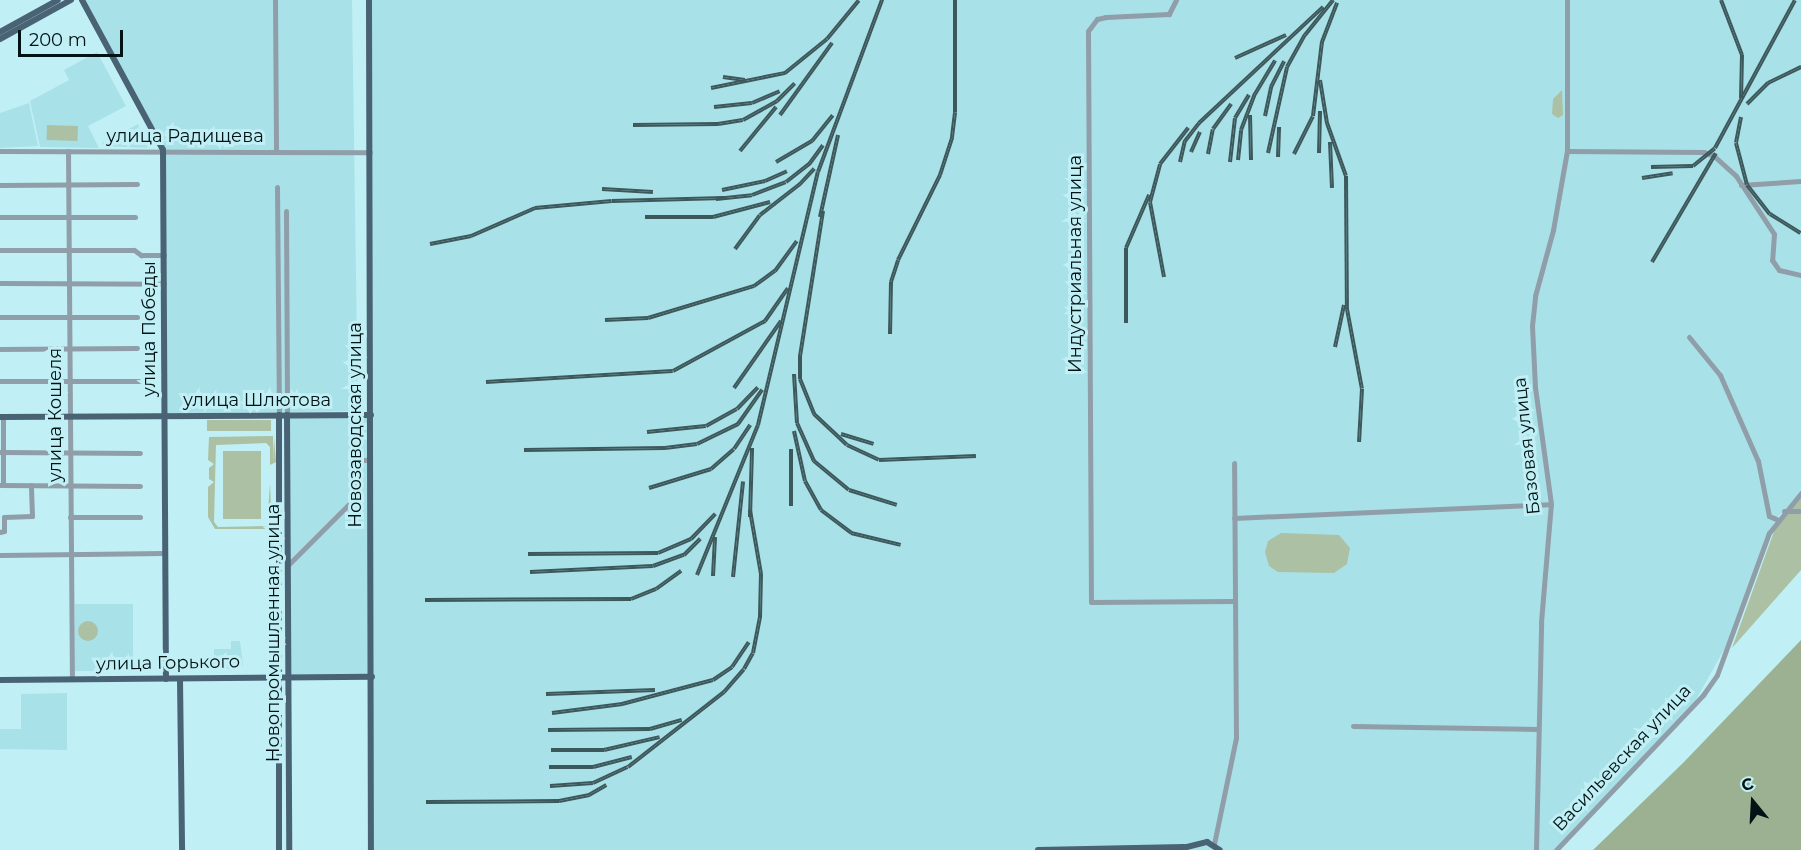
<!DOCTYPE html>
<meta charset="utf-8">
<style>
body{margin:0}
#map{position:relative;width:1801px;height:850px;overflow:hidden;background:#c0f0f5;font-family:Montserrat,sans-serif}
div>[style]{position:absolute}
[style*='--x']{left:calc(var(--x)*1px);top:calc(var(--y)*1px);width:calc(var(--w)*1px);rotate:calc(var(--a)*1deg)}
.built>*{inset:0;background:#a9e1e8;transform-origin:0 0}
.green>*{inset:0;background:#acc1a3;transform-origin:0 0}
.round{border-radius:50%}
.forest>*{inset:0;background:#9bb191}
.minor>*{height:5px;margin:-2.5px;padding:0 2.5px;transform-origin:2.5px;border-radius:2.5px;background:#909ea9}
.major>*{height:6px;margin:-3px;padding:0 3px;transform-origin:3px;border-radius:3px;background:#496375}
.rail>*{height:4px;margin-top:-2px;transform-origin:0;background:repeating-linear-gradient(90deg,#c0f0f5 0 4.5px,#3d585b 0 9px);box-sizing:border-box;border-block:2px solid #3d585b}
span{translate:-50% -50%;white-space:nowrap;text-align:center;line-height:1.15;-webkit-text-stroke:6px #c0f0f5;paint-order:stroke}
.street-label{font-size:18px;color:#021315}
.north{position:absolute;left:1723px;top:772px;width:60px;height:60px;-webkit-text-stroke:4px #c0f0f5;paint-order:stroke;rotate:342deg;font-size:16px;font-weight:700;line-height:24px;text-align:center;color:#021315}
.north::after{content:'';display:block;margin:auto;width:21px;height:27px;background:#021315;clip-path:polygon(50% 0,100% 100%,50% 72%,0 100%)}
.scale{position:absolute;left:18px;top:30px;width:105px;height:27px;box-sizing:border-box;border:3px solid #021315;border-top:0;padding-left:8px;font-size:18px;line-height:21px;white-space:nowrap;color:#021315;-webkit-text-stroke:4px #c0f0f5;paint-order:stroke}
</style>
<div id="map">
<div class="built">
<i style="clip-path:polygon(84px 0,352px 0,358px 411px,166px 414px,164px 149px)"></i>
<i style="clip-path:polygon(369px 0,1801px 0,1801px 493px,1776px 519px,1730px 639px,1689px 712px,1556px 850px,371px 850px)"></i>
<i style="clip-path:polygon(97px 52px,126px 106px,88px 126px,99px 148px,40px 147px,30px 101px,69px 80px,64px 70px)"></i>
<i style="clip-path:polygon(29px 103px,38px 146px,0 148px,0 113px)"></i>
<i style="clip-path:polygon(138px 124px,150px 148px,104px 146px,102px 143px)"></i>
<i style="left:369px;top:416px;width:259px;height:79px;rotate:90deg"></i>
<i style="left:75px;top:604px;width:58px;height:67px"></i>
<i style="clip-path:polygon(231px 641px,240px 641px,243px 665px,228px 669px,224px 665px,223px 670px,214px 670px,214px 649px,231px 649px)"></i>
<i style="clip-path:polygon(67px 693px,67px 750px,0 749px,0 729px,21px 729px,21px 694px)"></i>
</div>
<div class="green">
<i style="clip-path:polygon(1562px 90px,1563px 115px,1558px 118px,1552px 114px,1553px 99px)"></i>
<i style="left:47px;top:125px;width:31px;height:15px;rotate:2deg"></i>
<i style="left:207px;top:420px;width:64px;height:11px"></i>
<i style="clip-path:polygon(273px 436px,273px 463px,274px 437px,276px 462px,270px 465px,270px 447px,266px 443px,216px 445px,214px 522px,218px 527px,267px 526px,270px 483px,272px 529px,215px 529px,208px 517px,208px 487px,214px 482px,209px 479px,209px 468px,214px 464px,208px 460px,209px 437px)"></i>
<i style="left:223px;top:451px;width:38px;height:68px"></i>
<i style="clip-path:polygon(1801px 498px,1801px 570px,1732px 648px,1777px 523px)"></i>
<i style="clip-path:polygon(1281px 533px,1339px 535px,1350px 548px,1347px 564px,1334px 573px,1278px 572px,1269px 566px,1265px 552px,1268px 541px)"></i>
<i class="round" style="left:78px;top:621px;width:20px;height:20px"></i>
</div>
<div class="forest">
<i style="clip-path:polygon(1801px 640px,1801px 850px,1593px 850px,1683px 763px)"></i>
</div>
<div class="minor">
<i style="--x:275;--y:0;--w:151;--a:89.6"></i>
<i style="--x:1176;--y:0;--w:16;--a:117"></i>
<i style="--x:1169;--y:14;--w:63;--a:177.3"></i>
<i style="--x:1106;--y:17;--w:9;--a:167"></i>
<i style="--x:1097;--y:19;--w:15;--a:127"></i>
<i style="--x:1088;--y:31;--w:571;--a:89.7"></i>
<i style="--x:1091;--y:602;--w:143;--a:-0.4"></i>
<i style="--x:0;--y:151;--w:370;--a:0.2"></i>
<i style="--x:68;--y:151;--w:528;--a:89.57"></i>
<i style="--x:1567;--y:151;--w:137;--a:0.4"></i>
<i style="--x:1704;--y:152;--w:11;--a:22"></i>
<i style="--x:1714;--y:156;--w:30;--a:42"></i>
<i style="--x:1736;--y:176;--w:69;--a:56.8"></i>
<i style="--x:1774;--y:234;--w:26;--a:94"></i>
<i style="--x:1772;--y:260;--w:12;--a:55"></i>
<i style="--x:1779;--y:270;--w:23;--a:13"></i>
<i style="--x:0;--y:185;--w:137;--a:-0.4"></i>
<i style="--x:1741;--y:185;--w:60;--a:-3.8"></i>
<i style="--x:277;--y:187;--w:228;--a:89.5"></i>
<i style="--x:286;--y:211;--w:204;--a:89.7"></i>
<i style="--x:0;--y:217;--w:135;--a:0"></i>
<i style="--x:0;--y:250;--w:134;--a:0"></i>
<i style="--x:134;--y:250;--w:9;--a:36"></i>
<i style="--x:141;--y:255;--w:23;--a:0"></i>
<i style="--x:0;--y:283;--w:164;--a:0.3"></i>
<i style="--x:0;--y:317;--w:137;--a:0"></i>
<i style="--x:1689;--y:337;--w:49;--a:50.8"></i>
<i style="--x:1720;--y:375;--w:94;--a:66.2"></i>
<i style="--x:1758;--y:461;--w:56;--a:78.7"></i>
<i style="--x:1769;--y:516;--w:8;--a:23"></i>
<i style="--x:0;--y:349;--w:137;--a:-0.4"></i>
<i style="--x:0;--y:381;--w:140;--a:0"></i>
<i style="--x:3;--y:417;--w:68;--a:90"></i>
<i style="--x:0;--y:452;--w:140;--a:0.4"></i>
<i style="--x:0;--y:485;--w:140;--a:0.4"></i>
<i style="--x:1784;--y:511;--w:17;--a:0"></i>
<i style="--x:70;--y:517;--w:70;--a:0"></i>
<i style="--x:1234;--y:518;--w:317;--a:-2.5"></i>
<i style="--x:0;--y:532;--w:4;--a:-14"></i>
<i style="--x:4;--y:531;--w:14;--a:-90"></i>
<i style="--x:4;--y:517;--w:28;--a:-2"></i>
<i style="--x:32;--y:516;--w:31;--a:-92"></i>
<i style="--x:0;--y:555;--w:165;--a:-0.7"></i>
<i style="--x:288;--y:565;--w:98;--a:-45"></i>
<i style="--x:357;--y:496;--w:36;--a:-92"></i>
<i style="--x:356;--y:460;--w:14;--a:0"></i>
<i style="--x:1353;--y:726;--w:185;--a:0.9"></i>
<i style="--x:1214;--y:844;--w:108;--a:-78.3"></i>
<i style="--x:1236;--y:738;--w:275;--a:-90.4"></i>
<i style="--x:1536;--y:850;--w:228;--a:-88.7"></i>
<i style="--x:1541;--y:622;--w:118;--a:-85.2"></i>
<i style="--x:1551;--y:504;--w:118;--a:-97.8"></i>
<i style="--x:1535;--y:387;--w:61;--a:-92.8"></i>
<i style="--x:1532;--y:326;--w:30;--a:-84"></i>
<i style="--x:1535;--y:296;--w:68;--a:-74.7"></i>
<i style="--x:1553;--y:230;--w:80;--a:-80"></i>
<i style="--x:1567;--y:151;--w:151;--a:-90"></i>
<i style="--x:1556;--y:850;--w:214;--a:-46.5"></i>
<i style="--x:1703;--y:695;--w:24;--a:-55"></i>
<i style="--x:1717;--y:675;--w:151;--a:-69.9"></i>
<i style="--x:1769;--y:533;--w:51;--a:-51.3"></i>
</div>
<div class="major">
<i style="--x:82;--y:0;--w:170;--a:61.6"></i>
<i style="--x:163;--y:150;--w:529;--a:89.68"></i>
<i style="--x:369;--y:0;--w:850;--a:89.87"></i>
<i style="--x:0;--y:32;--w:66;--a:-28.9"></i>
<i style="--x:0;--y:39;--w:81;--a:-28.8"></i>
<i style="--x:279;--y:415;--w:435;--a:90"></i>
<i style="--x:287;--y:415;--w:435;--a:89.7"></i>
<i style="--x:0;--y:417;--w:371;--a:-0.3"></i>
<i style="--x:180;--y:679;--w:171;--a:89.3"></i>
<i style="--x:0;--y:680;--w:372;--a:-0.5"></i>
<i style="--x:1183;--y:848;--w:25;--a:-14"></i>
<i style="--x:1207;--y:842;--w:15;--a:32"></i>
<i style="--x:1038;--y:850;--w:146;--a:-1.2"></i>
</div>
<div class="rail">
<i style="--x:1721;--y:0;--w:59;--a:69.1"></i>
<i style="--x:1742;--y:55;--w:43;--a:91.3"></i>
<i style="--x:1235;--y:58;--w:56;--a:-24.3"></i>
<i style="--x:723;--y:77;--w:22;--a:8"></i>
<i style="--x:1320;--y:80;--w:44;--a:80.8"></i>
<i style="--x:1327;--y:123;--w:56;--a:70.3"></i>
<i style="--x:1346;--y:176;--w:133;--a:89.6"></i>
<i style="--x:1347;--y:309;--w:81;--a:79.4"></i>
<i style="--x:1362;--y:389;--w:53;--a:93.2"></i>
<i style="--x:711;--y:88;--w:76;--a:-11.5"></i>
<i style="--x:785;--y:73;--w:54;--a:-39"></i>
<i style="--x:827;--y:39;--w:50;--a:-50.6"></i>
<i style="--x:1747;--y:104;--w:30;--a:-45"></i>
<i style="--x:1768;--y:83;--w:37;--a:-26"></i>
<i style="--x:714;--y:107;--w:38;--a:-6"></i>
<i style="--x:752;--y:103;--w:30;--a:-23"></i>
<i style="--x:780;--y:115;--w:89;--a:-54.2"></i>
<i style="--x:1250;--y:115;--w:45;--a:88.7"></i>
<i style="--x:1265;--y:116;--w:30;--a:-78"></i>
<i style="--x:1271;--y:87;--w:29;--a:-63"></i>
<i style="--x:1741;--y:117;--w:26;--a:101"></i>
<i style="--x:1736;--y:143;--w:43;--a:75.3"></i>
<i style="--x:1747;--y:185;--w:37;--a:52"></i>
<i style="--x:1770;--y:214;--w:36;--a:32"></i>
<i style="--x:633;--y:125;--w:85;--a:-0.7"></i>
<i style="--x:718;--y:124;--w:25;--a:-9"></i>
<i style="--x:743;--y:120;--w:39;--a:-29"></i>
<i style="--x:777;--y:101;--w:25;--a:-45"></i>
<i style="--x:1330;--y:142;--w:46;--a:87.5"></i>
<i style="--x:740;--y:151;--w:57;--a:-50.7"></i>
<i style="--x:1191;--y:152;--w:22;--a:-66"></i>
<i style="--x:1268;--y:153;--w:88;--a:-77.5"></i>
<i style="--x:1287;--y:67;--w:37;--a:-61"></i>
<i style="--x:1305;--y:35;--w:45;--a:-51.3"></i>
<i style="--x:1319;--y:153;--w:42;--a:-88.6"></i>
<i style="--x:1208;--y:154;--w:25;--a:-79"></i>
<i style="--x:1213;--y:129;--w:31;--a:-54"></i>
<i style="--x:1294;--y:154;--w:42;--a:-63.4"></i>
<i style="--x:1313;--y:116;--w:75;--a:-83.1"></i>
<i style="--x:1322;--y:42;--w:42;--a:-69"></i>
<i style="--x:1278;--y:157;--w:30;--a:-88"></i>
<i style="--x:1238;--y:160;--w:30;--a:-84"></i>
<i style="--x:1241;--y:130;--w:39;--a:-69"></i>
<i style="--x:1255;--y:94;--w:39;--a:-59"></i>
<i style="--x:776;--y:162;--w:42;--a:-30.3"></i>
<i style="--x:812;--y:141;--w:33;--a:-51"></i>
<i style="--x:1180;--y:162;--w:22;--a:-77"></i>
<i style="--x:1185;--y:141;--w:23;--a:-52"></i>
<i style="--x:1199;--y:123;--w:170;--a:-43.1"></i>
<i style="--x:1230;--y:162;--w:44;--a:-83.5"></i>
<i style="--x:1235;--y:118;--w:27;--a:-59"></i>
<i style="--x:1651;--y:167;--w:42;--a:-1.4"></i>
<i style="--x:1693;--y:166;--w:28;--a:-39"></i>
<i style="--x:1715;--y:148;--w:168;--a:-61.6"></i>
<i style="--x:1642;--y:178;--w:31;--a:-9"></i>
<i style="--x:602;--y:189;--w:51;--a:3.4"></i>
<i style="--x:722;--y:190;--w:44;--a:-11.8"></i>
<i style="--x:765;--y:181;--w:24;--a:-24"></i>
<i style="--x:716;--y:199;--w:36;--a:-6"></i>
<i style="--x:752;--y:195;--w:36;--a:-21"></i>
<i style="--x:786;--y:182;--w:31;--a:-38"></i>
<i style="--x:810;--y:163;--w:22;--a:-54"></i>
<i style="--x:823;--y:211;--w:147;--a:99"></i>
<i style="--x:800;--y:356;--w:23;--a:90"></i>
<i style="--x:800;--y:379;--w:38;--a:68"></i>
<i style="--x:814;--y:414;--w:45;--a:43.2"></i>
<i style="--x:847;--y:445;--w:35;--a:25"></i>
<i style="--x:879;--y:460;--w:97;--a:-2.4"></i>
<i style="--x:645;--y:217;--w:68;--a:0"></i>
<i style="--x:713;--y:217;--w:59;--a:-14.7"></i>
<i style="--x:820;--y:217;--w:84;--a:-77.6"></i>
<i style="--x:430;--y:244;--w:42;--a:-11"></i>
<i style="--x:471;--y:236;--w:70;--a:-23.6"></i>
<i style="--x:535;--y:208;--w:77;--a:-5.2"></i>
<i style="--x:612;--y:201;--w:112;--a:-1.5"></i>
<i style="--x:735;--y:249;--w:42;--a:-53.7"></i>
<i style="--x:760;--y:215;--w:51;--a:-37.8"></i>
<i style="--x:800;--y:184;--w:21;--a:-47"></i>
<i style="--x:1652;--y:262;--w:126;--a:-59.6"></i>
<i style="--x:1164;--y:277;--w:76;--a:-100.6"></i>
<i style="--x:1150;--y:202;--w:39;--a:-75"></i>
<i style="--x:1160;--y:164;--w:46;--a:-52.1"></i>
<i style="--x:605;--y:320;--w:43;--a:-2.7"></i>
<i style="--x:648;--y:318;--w:111;--a:-16.8"></i>
<i style="--x:754;--y:286;--w:26;--a:-36"></i>
<i style="--x:775;--y:271;--w:37;--a:-54"></i>
<i style="--x:1126;--y:323;--w:75;--a:-90"></i>
<i style="--x:1126;--y:248;--w:58;--a:-66.5"></i>
<i style="--x:890;--y:334;--w:52;--a:-88.9"></i>
<i style="--x:891;--y:282;--w:23;--a:-72"></i>
<i style="--x:898;--y:260;--w:95;--a:-63.7"></i>
<i style="--x:940;--y:175;--w:40;--a:-72"></i>
<i style="--x:952;--y:137;--w:25;--a:-83"></i>
<i style="--x:955;--y:112;--w:112;--a:-90"></i>
<i style="--x:1335;--y:347;--w:43;--a:-77.9"></i>
<i style="--x:794;--y:374;--w:49;--a:86.5"></i>
<i style="--x:797;--y:423;--w:42;--a:65.9"></i>
<i style="--x:814;--y:461;--w:45;--a:39.6"></i>
<i style="--x:849;--y:490;--w:50;--a:17.4"></i>
<i style="--x:486;--y:382;--w:187;--a:-3.4"></i>
<i style="--x:673;--y:371;--w:105;--a:-28.5"></i>
<i style="--x:765;--y:321;--w:40;--a:-55.1"></i>
<i style="--x:734;--y:388;--w:82;--a:-55"></i>
<i style="--x:794;--y:431;--w:51;--a:77.6"></i>
<i style="--x:805;--y:481;--w:33;--a:61"></i>
<i style="--x:821;--y:510;--w:38;--a:37"></i>
<i style="--x:851;--y:533;--w:51;--a:13.5"></i>
<i style="--x:647;--y:432;--w:59;--a:-5.8"></i>
<i style="--x:706;--y:426;--w:35;--a:-29"></i>
<i style="--x:737;--y:409;--w:30;--a:-46"></i>
<i style="--x:841;--y:434;--w:34;--a:17"></i>
<i style="--x:524;--y:450;--w:141;--a:-0.8"></i>
<i style="--x:665;--y:448;--w:32;--a:-7"></i>
<i style="--x:697;--y:444;--w:46;--a:-26"></i>
<i style="--x:738;--y:424;--w:42;--a:-54.8"></i>
<i style="--x:649;--y:488;--w:65;--a:-17"></i>
<i style="--x:711;--y:469;--w:30;--a:-41"></i>
<i style="--x:734;--y:449;--w:29;--a:-56"></i>
<i style="--x:791;--y:506;--w:57;--a:-90"></i>
<i style="--x:750;--y:517;--w:69;--a:-88.3"></i>
<i style="--x:528;--y:554;--w:130;--a:-0.4"></i>
<i style="--x:658;--y:553;--w:36;--a:-23"></i>
<i style="--x:691;--y:539;--w:35;--a:-46"></i>
<i style="--x:530;--y:572;--w:123;--a:-2.8"></i>
<i style="--x:653;--y:566;--w:33;--a:-20"></i>
<i style="--x:684;--y:555;--w:23;--a:-45"></i>
<i style="--x:697;--y:575;--w:162;--a:-67.9"></i>
<i style="--x:758;--y:425;--w:260;--a:-76.7"></i>
<i style="--x:818;--y:172;--w:184;--a:-69.6"></i>
<i style="--x:713;--y:576;--w:39;--a:-87"></i>
<i style="--x:733;--y:577;--w:96;--a:-84"></i>
<i style="--x:425;--y:600;--w:206;--a:-0.3"></i>
<i style="--x:631;--y:599;--w:27;--a:-22"></i>
<i style="--x:656;--y:589;--w:31;--a:-36"></i>
<i style="--x:546;--y:694;--w:109;--a:-2.1"></i>
<i style="--x:552;--y:713;--w:71;--a:-7.3"></i>
<i style="--x:622;--y:704;--w:94;--a:-14.8"></i>
<i style="--x:713;--y:680;--w:23;--a:-34"></i>
<i style="--x:732;--y:667;--w:30;--a:-56"></i>
<i style="--x:548;--y:730;--w:102;--a:-0.6"></i>
<i style="--x:650;--y:729;--w:33;--a:-16"></i>
<i style="--x:551;--y:750;--w:53;--a:0"></i>
<i style="--x:604;--y:750;--w:57;--a:-13.1"></i>
<i style="--x:549;--y:767;--w:44;--a:0"></i>
<i style="--x:593;--y:767;--w:40;--a:-14.4"></i>
<i style="--x:550;--y:786;--w:43;--a:-4"></i>
<i style="--x:593;--y:783;--w:38;--a:-25"></i>
<i style="--x:628;--y:767;--w:122;--a:-38"></i>
<i style="--x:724;--y:692;--w:30;--a:-49"></i>
<i style="--x:744;--y:669;--w:18;--a:-61"></i>
<i style="--x:753;--y:653;--w:37;--a:-79"></i>
<i style="--x:760;--y:617;--w:43;--a:-88.7"></i>
<i style="--x:761;--y:574;--w:65;--a:-99.8"></i>
<i style="--x:426;--y:802;--w:133;--a:-0.4"></i>
<i style="--x:559;--y:801;--w:31;--a:-11"></i>
<i style="--x:589;--y:795;--w:20;--a:-30"></i>
</div>
<div class="street-label">
<span style="left:185px;top:136px">улица Радищева</span>
<span style="left:1075px;top:264px;rotate:-90deg">Индустриальная улица</span>
<span style="left:149px;top:329px;rotate:-90deg">улица Победы</span>
<span style="left:257px;top:400px">улица Шлютова</span>
<span style="left:55px;top:415px;rotate:-90deg">улица Кошеля</span>
<span style="left:355px;top:425px;rotate:-90deg">Новозаводская улица</span>
<span style="left:1527px;top:446px;rotate:-96deg">Базовая улица</span>
<span style="left:273px;top:633px;rotate:-90deg">Новопромышленная улица</span>
<span style="left:168px;top:663px;rotate:-1deg">улица Горького</span>
<span style="left:1622px;top:758px;rotate:-47deg">Васильевская улица</span>
</div>
<div class="north">С</div>
<div class="scale">200 m</div>
</div>
